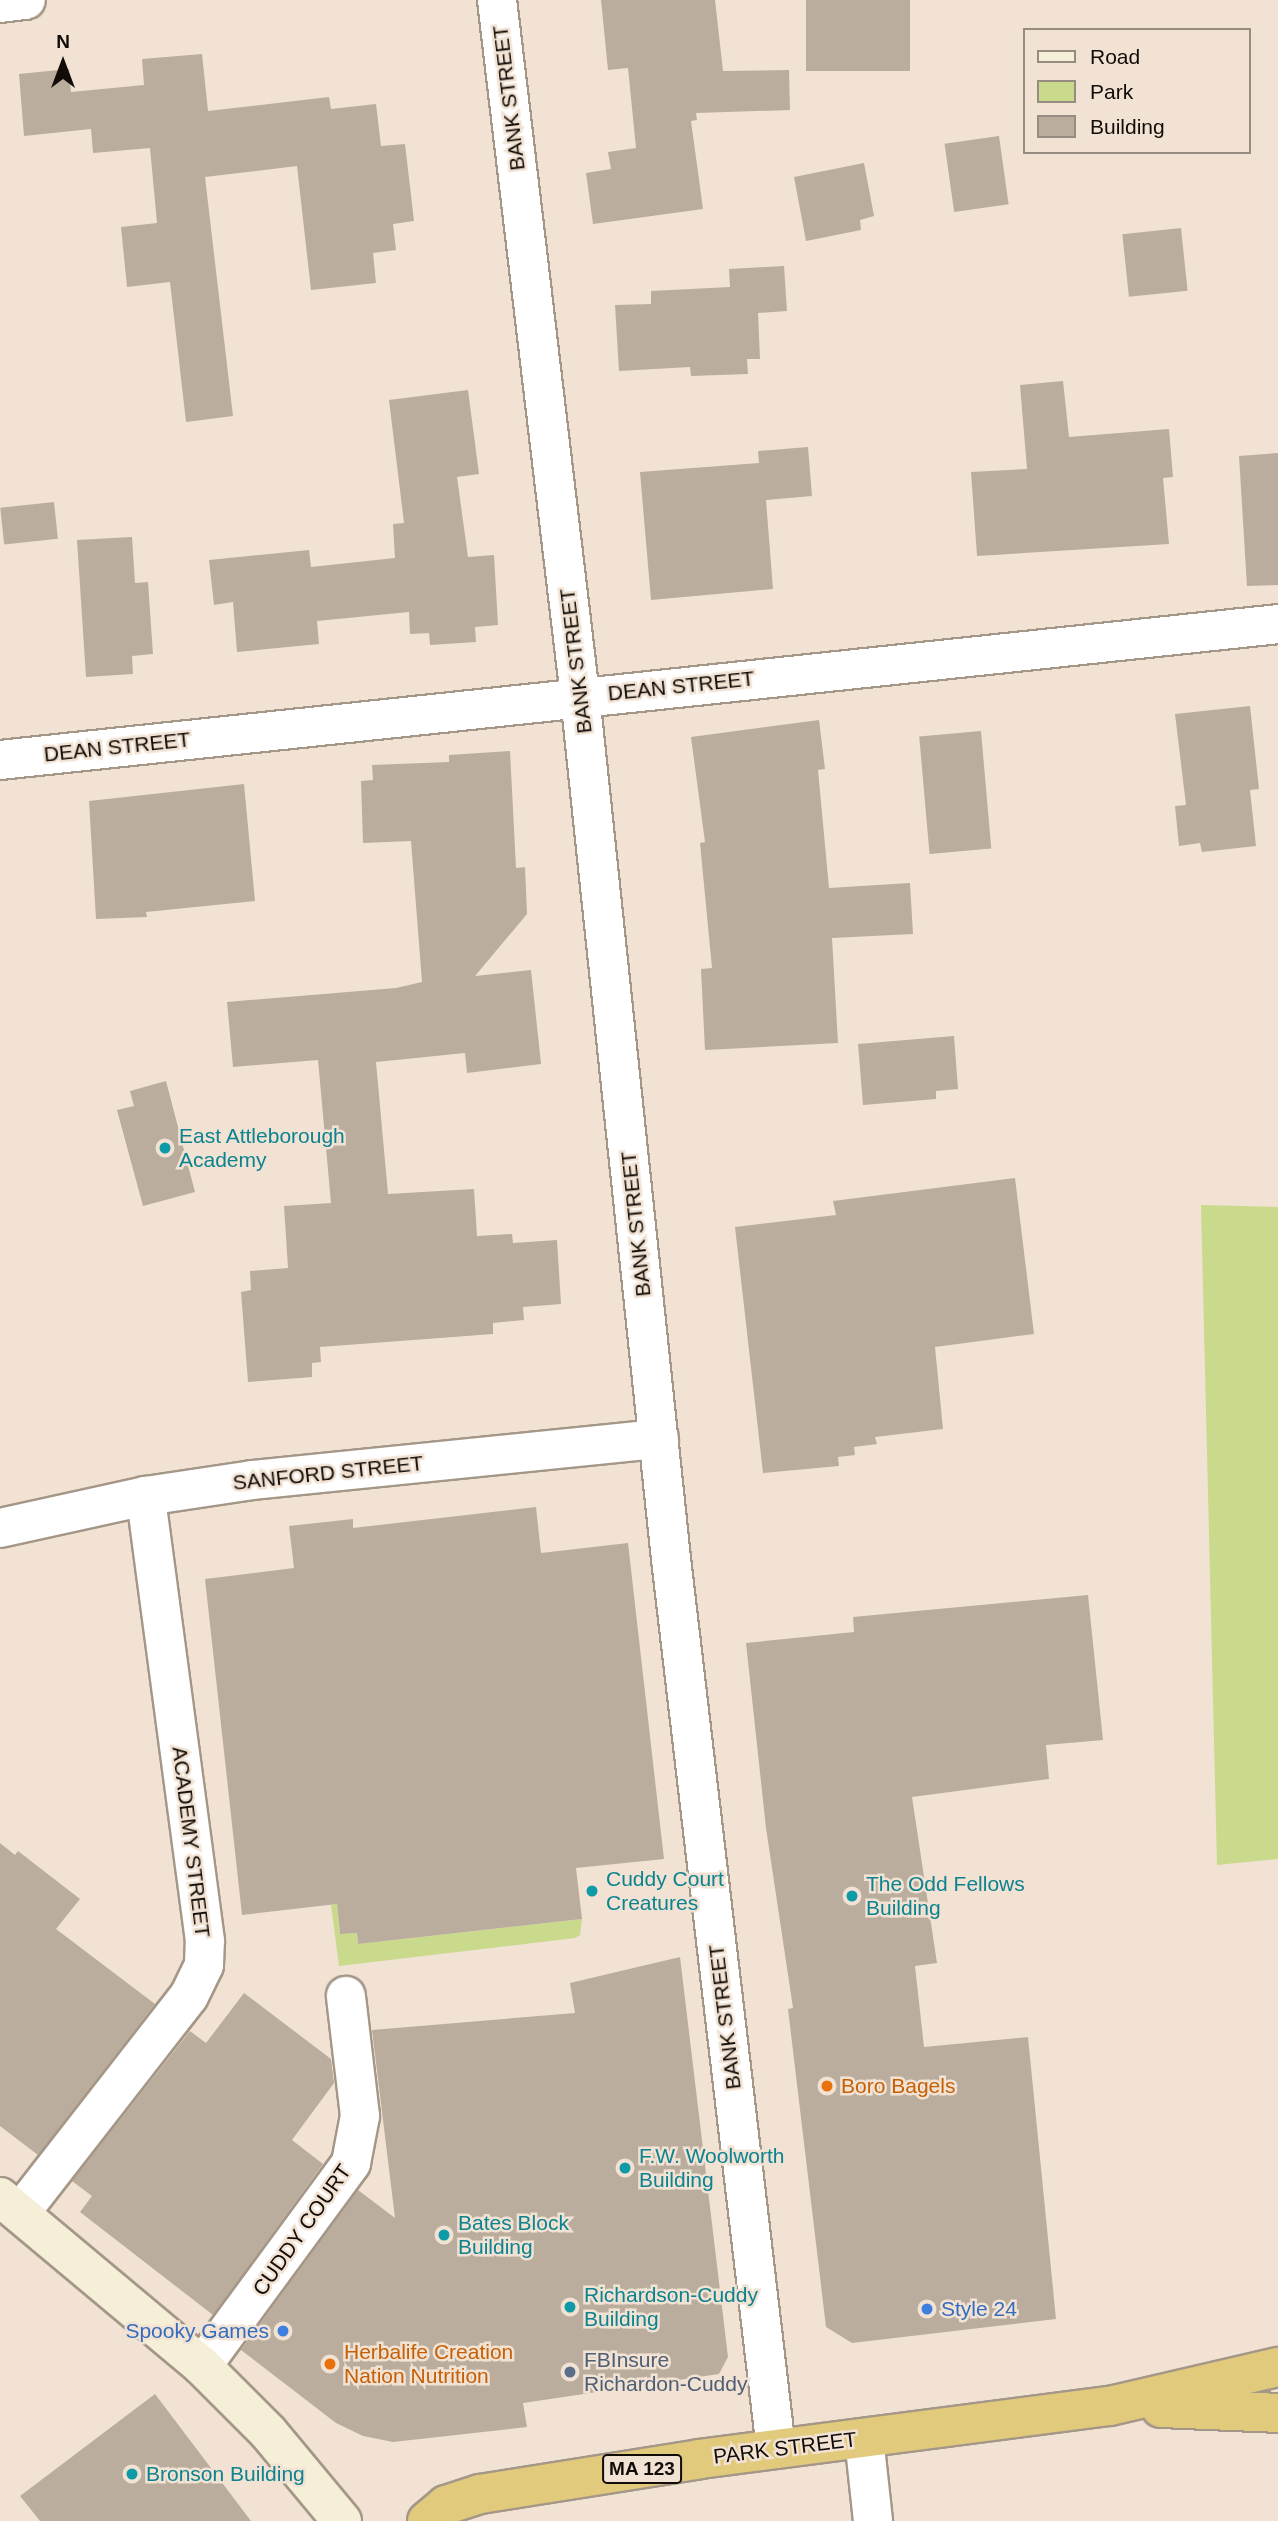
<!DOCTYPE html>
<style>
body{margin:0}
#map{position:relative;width:1278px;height:2521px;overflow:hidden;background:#f1e2d3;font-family:Helvetica,sans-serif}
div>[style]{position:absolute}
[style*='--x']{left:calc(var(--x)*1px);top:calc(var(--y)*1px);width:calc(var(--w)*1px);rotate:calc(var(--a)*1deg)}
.green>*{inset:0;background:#c9da8c}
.building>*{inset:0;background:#bbad9e;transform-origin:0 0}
.roads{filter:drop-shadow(2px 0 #a59788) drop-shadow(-2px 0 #a59788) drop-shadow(0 2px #a59788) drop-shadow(0 -2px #a59788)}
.street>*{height:38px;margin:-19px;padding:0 19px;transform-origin:19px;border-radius:19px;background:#fff}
.secondary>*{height:38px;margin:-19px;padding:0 19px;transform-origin:19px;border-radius:19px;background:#f6efd8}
.highway>*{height:38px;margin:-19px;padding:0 19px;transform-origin:19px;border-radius:19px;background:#e2ca7d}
.dots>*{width:19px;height:19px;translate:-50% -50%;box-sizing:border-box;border:4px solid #f1e2d3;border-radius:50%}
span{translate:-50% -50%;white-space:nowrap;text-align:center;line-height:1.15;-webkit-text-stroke:5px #f1e2d3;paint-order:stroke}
.shield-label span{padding:2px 5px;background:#f1e2d3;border:2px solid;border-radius:5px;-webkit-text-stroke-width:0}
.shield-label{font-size:19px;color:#110c07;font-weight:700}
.street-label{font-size:21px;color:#110c07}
.culture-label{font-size:21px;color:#0d838f}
.left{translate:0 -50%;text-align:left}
.food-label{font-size:21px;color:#c56008}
.shop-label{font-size:21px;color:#366cbe}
.right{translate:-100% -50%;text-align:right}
.service-label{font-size:21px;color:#4e5e75}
.legend{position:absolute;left:1023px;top:28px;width:228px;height:126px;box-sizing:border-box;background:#f1e2d3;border:2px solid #978c81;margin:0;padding:9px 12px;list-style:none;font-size:21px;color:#110c07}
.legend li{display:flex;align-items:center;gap:14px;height:35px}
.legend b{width:35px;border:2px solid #978c81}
.north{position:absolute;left:28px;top:28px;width:70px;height:70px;-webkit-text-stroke:5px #f1e2d3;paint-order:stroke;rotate:0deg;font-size:19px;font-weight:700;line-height:28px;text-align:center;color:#110c07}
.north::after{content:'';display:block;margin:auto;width:24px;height:32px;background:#110c07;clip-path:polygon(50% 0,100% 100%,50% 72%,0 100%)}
</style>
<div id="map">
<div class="green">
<i style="clip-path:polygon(1201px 1205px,1278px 1207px,1278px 1859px,1217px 1865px)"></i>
<i style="clip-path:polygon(337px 1904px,340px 1934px,357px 1933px,358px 1944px,582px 1919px,580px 1935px,575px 1938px,339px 1966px,331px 1905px)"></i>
</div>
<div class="building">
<i style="clip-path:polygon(601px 0,715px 0,723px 71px,789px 70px,790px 110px,696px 113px,697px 120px,691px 121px,703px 209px,593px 224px,586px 173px,611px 169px,608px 152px,636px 148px,628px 68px,608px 70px)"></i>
<i style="left:806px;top:0;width:104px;height:71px"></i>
<i style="clip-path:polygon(202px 54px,208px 111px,329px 97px,331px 109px,376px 104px,381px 146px,405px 144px,414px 221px,393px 224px,396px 250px,373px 253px,376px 283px,311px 290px,297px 166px,205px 177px,233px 416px,186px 422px,170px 282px,127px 287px,121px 227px,157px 223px,150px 148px,93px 153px,91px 129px,24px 136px,19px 74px,69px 69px,71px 92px,144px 85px,142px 59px)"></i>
<i style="left:999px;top:136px;width:69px;height:55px;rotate:82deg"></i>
<i style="clip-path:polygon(864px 163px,874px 216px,860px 220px,861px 230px,806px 241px,794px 177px)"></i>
<i style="left:1181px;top:228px;width:63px;height:59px;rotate:84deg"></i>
<i style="clip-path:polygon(784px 266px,787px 311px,758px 313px,760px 359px,747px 359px,748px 374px,691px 376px,690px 367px,619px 371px,615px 305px,651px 304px,651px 291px,730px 287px,729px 269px)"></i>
<i style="clip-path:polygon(1063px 381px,1069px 437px,1169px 429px,1173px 477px,1163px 478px,1169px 544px,977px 556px,971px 472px,1027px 469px,1020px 385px)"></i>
<i style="clip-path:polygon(468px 390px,479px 474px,457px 477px,468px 557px,494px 555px,498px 625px,475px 627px,476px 642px,430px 645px,429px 633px,410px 634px,409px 612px,317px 621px,319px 644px,237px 652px,233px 602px,214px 605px,209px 560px,309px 550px,311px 567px,395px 558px,393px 524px,404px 523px,389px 400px)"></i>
<i style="clip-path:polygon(808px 447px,812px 496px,766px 500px,773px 589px,651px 600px,640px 472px,759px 463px,758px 451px)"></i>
<i style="clip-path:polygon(1278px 453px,1278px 585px,1247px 586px,1239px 456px)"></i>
<i style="left:54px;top:502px;width:37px;height:54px;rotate:84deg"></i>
<i style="clip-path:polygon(132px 537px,135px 583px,148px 582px,153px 654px,132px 656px,133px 674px,86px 677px,77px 540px)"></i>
<i style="clip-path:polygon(1250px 706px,1259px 789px,1250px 790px,1256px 846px,1202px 852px,1200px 843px,1179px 846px,1175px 806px,1186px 805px,1175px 714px)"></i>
<i style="clip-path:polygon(819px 720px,825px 769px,818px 770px,829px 888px,910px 883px,913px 934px,832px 938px,838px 1043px,705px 1050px,701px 969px,712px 968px,700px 843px,705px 842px,691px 737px)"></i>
<i style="left:981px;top:731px;width:118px;height:62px;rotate:85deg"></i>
<i style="clip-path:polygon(510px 751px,516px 868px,525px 867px,527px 914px,475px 976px,531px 970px,541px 1064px,467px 1073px,465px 1053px,376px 1062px,388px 1194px,474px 1189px,477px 1236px,512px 1234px,513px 1243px,557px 1240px,561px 1304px,523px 1307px,524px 1320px,493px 1323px,493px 1334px,320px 1347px,321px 1362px,312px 1363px,312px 1377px,248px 1382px,241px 1292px,251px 1290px,250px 1271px,288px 1268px,284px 1206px,331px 1203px,318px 1060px,233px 1067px,227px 1002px,396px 988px,422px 982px,411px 841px,363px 843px,361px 781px,373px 780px,372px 765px,449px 762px,449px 755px)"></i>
<i style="clip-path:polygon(244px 784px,255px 901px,146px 912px,147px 917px,96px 919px,89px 801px)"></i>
<i style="clip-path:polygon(954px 1036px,958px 1089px,936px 1091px,936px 1099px,863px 1105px,858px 1044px)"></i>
<i style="clip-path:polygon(166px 1081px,195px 1192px,143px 1206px,117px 1110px,134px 1106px,130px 1091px)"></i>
<i style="clip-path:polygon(1015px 1178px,1034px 1334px,935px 1347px,943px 1429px,875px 1437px,877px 1444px,854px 1447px,855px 1455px,838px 1457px,839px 1466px,763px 1473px,735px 1227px,836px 1215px,833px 1201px)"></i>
<i style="clip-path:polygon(536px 1507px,541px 1553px,628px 1543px,664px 1859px,576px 1868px,582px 1919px,358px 1944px,357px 1933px,340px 1934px,337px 1904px,242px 1915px,205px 1579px,294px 1568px,289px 1526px,353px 1519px,353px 1528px)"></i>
<i style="clip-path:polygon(1088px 1595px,1103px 1740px,1046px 1745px,1049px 1779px,912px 1797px,937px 1963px,915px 1966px,924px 2047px,1028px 2037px,1056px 2319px,852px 2343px,826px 2327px,788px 2009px,793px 2008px,766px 1828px,746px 1643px,854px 1632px,853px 1617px)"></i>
<i style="clip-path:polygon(0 1843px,15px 1855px,18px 1851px,80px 1899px,56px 1929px,155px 2004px,38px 2155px,0 2126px)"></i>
<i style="clip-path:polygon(680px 1957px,728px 2357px,719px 2374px,523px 2403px,527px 2427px,393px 2442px,363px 2436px,336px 2423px,241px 2350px,358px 2190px,395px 2218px,372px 2030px,575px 2013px,570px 1983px)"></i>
<i style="clip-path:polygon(244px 1993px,331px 2059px,334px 2083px,292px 2140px,323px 2164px,213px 2315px,80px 2212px,92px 2196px,72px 2181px,190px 2031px,206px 2043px)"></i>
<i style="clip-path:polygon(155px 2394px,251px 2521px,40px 2521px,20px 2496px)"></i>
</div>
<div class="roads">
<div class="street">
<i style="--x:497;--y:0;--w:701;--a:83.2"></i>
<i style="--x:580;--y:696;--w:868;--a:83.98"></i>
<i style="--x:671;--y:1559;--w:896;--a:83.27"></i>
<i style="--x:0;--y:3;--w:26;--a:-7"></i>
<i style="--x:0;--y:760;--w:1285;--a:-6.07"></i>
<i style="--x:0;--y:1528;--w:149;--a:-12.4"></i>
<i style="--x:146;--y:1496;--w:108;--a:-8.5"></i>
<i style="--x:253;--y:1480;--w:408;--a:-5.8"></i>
<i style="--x:20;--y:2213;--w:275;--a:-52.1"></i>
<i style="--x:189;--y:1996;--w:34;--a:-64"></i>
<i style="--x:204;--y:1965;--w:24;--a:-88"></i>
<i style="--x:205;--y:1941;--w:449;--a:-97.6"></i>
<i style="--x:202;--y:2366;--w:252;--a:-53.7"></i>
<i style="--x:351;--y:2163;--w:48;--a:-79.2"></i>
<i style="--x:360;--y:2116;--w:121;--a:-96.7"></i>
<i style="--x:864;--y:2438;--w:83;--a:83.8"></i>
</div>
<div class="secondary">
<i style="--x:0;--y:2197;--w:263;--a:39.9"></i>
<i style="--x:202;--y:2366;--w:93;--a:45"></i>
<i style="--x:268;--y:2432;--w:116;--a:50.3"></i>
</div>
<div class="highway">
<i style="--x:1161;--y:2408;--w:117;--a:2.4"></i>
<i style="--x:427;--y:2521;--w:25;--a:-40"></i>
<i style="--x:446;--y:2505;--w:36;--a:-18"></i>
<i style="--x:480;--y:2494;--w:223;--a:-9"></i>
<i style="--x:700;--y:2459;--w:413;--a:-7.4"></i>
<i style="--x:1110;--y:2406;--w:172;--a:-13.1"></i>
</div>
</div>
<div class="dots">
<i style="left:165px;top:1148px;background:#0f9aa8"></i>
<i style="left:592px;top:1891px;background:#0f9aa8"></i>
<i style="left:852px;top:1896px;background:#0f9aa8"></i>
<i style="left:827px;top:2086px;background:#e8710a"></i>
<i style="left:625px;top:2168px;background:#0f9aa8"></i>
<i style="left:444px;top:2235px;background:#0f9aa8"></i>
<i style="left:570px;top:2307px;background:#0f9aa8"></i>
<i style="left:927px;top:2309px;background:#3f7fe0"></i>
<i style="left:283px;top:2331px;background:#3f7fe0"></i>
<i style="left:330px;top:2364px;background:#e8710a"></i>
<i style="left:570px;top:2372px;background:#5c6f8a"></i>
<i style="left:132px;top:2474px;background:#0f9aa8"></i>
</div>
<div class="shield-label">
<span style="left:642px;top:2469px">MA 123</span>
</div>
<div class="street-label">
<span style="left:509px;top:98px;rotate:-97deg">BANK STREET</span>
<span style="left:576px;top:661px;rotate:-97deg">BANK STREET</span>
<span style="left:681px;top:686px;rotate:-6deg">DEAN STREET</span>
<span style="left:117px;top:747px;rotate:-6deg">DEAN STREET</span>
<span style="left:636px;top:1224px;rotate:-96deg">BANK STREET</span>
<span style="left:328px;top:1473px;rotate:-6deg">SANFORD STREET</span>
<span style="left:191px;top:1842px;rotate:83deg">ACADEMY STREET</span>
<span style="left:725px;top:2017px;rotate:-97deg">BANK STREET</span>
<span style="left:302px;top:2230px;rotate:-55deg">CUDDY COURT</span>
<span style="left:785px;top:2448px;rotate:-7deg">PARK STREET</span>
</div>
<div class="culture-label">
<span class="left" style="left:179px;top:1148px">East Attleborough<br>Academy</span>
<span class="left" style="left:606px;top:1891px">Cuddy Court<br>Creatures</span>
<span class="left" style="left:866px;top:1896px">The Odd Fellows<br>Building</span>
<span class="left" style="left:639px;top:2168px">F.W. Woolworth<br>Building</span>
<span class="left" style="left:458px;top:2235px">Bates Block<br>Building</span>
<span class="left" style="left:584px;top:2307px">Richardson-Cuddy<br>Building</span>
<span class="left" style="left:146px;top:2474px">Bronson Building</span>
</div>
<div class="food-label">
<span class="left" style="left:841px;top:2086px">Boro Bagels</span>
<span class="left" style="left:344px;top:2364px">Herbalife Creation<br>Nation Nutrition</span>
</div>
<div class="shop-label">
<span class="left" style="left:941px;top:2309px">Style 24</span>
<span class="right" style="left:269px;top:2331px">Spooky Games</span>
</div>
<div class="service-label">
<span class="left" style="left:584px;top:2372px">FBInsure<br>Richardon-Cuddy</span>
</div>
<ul class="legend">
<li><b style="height:9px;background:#f6efd8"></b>Road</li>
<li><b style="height:19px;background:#c9da8c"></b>Park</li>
<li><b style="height:19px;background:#bbad9e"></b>Building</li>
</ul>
<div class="north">N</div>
</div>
